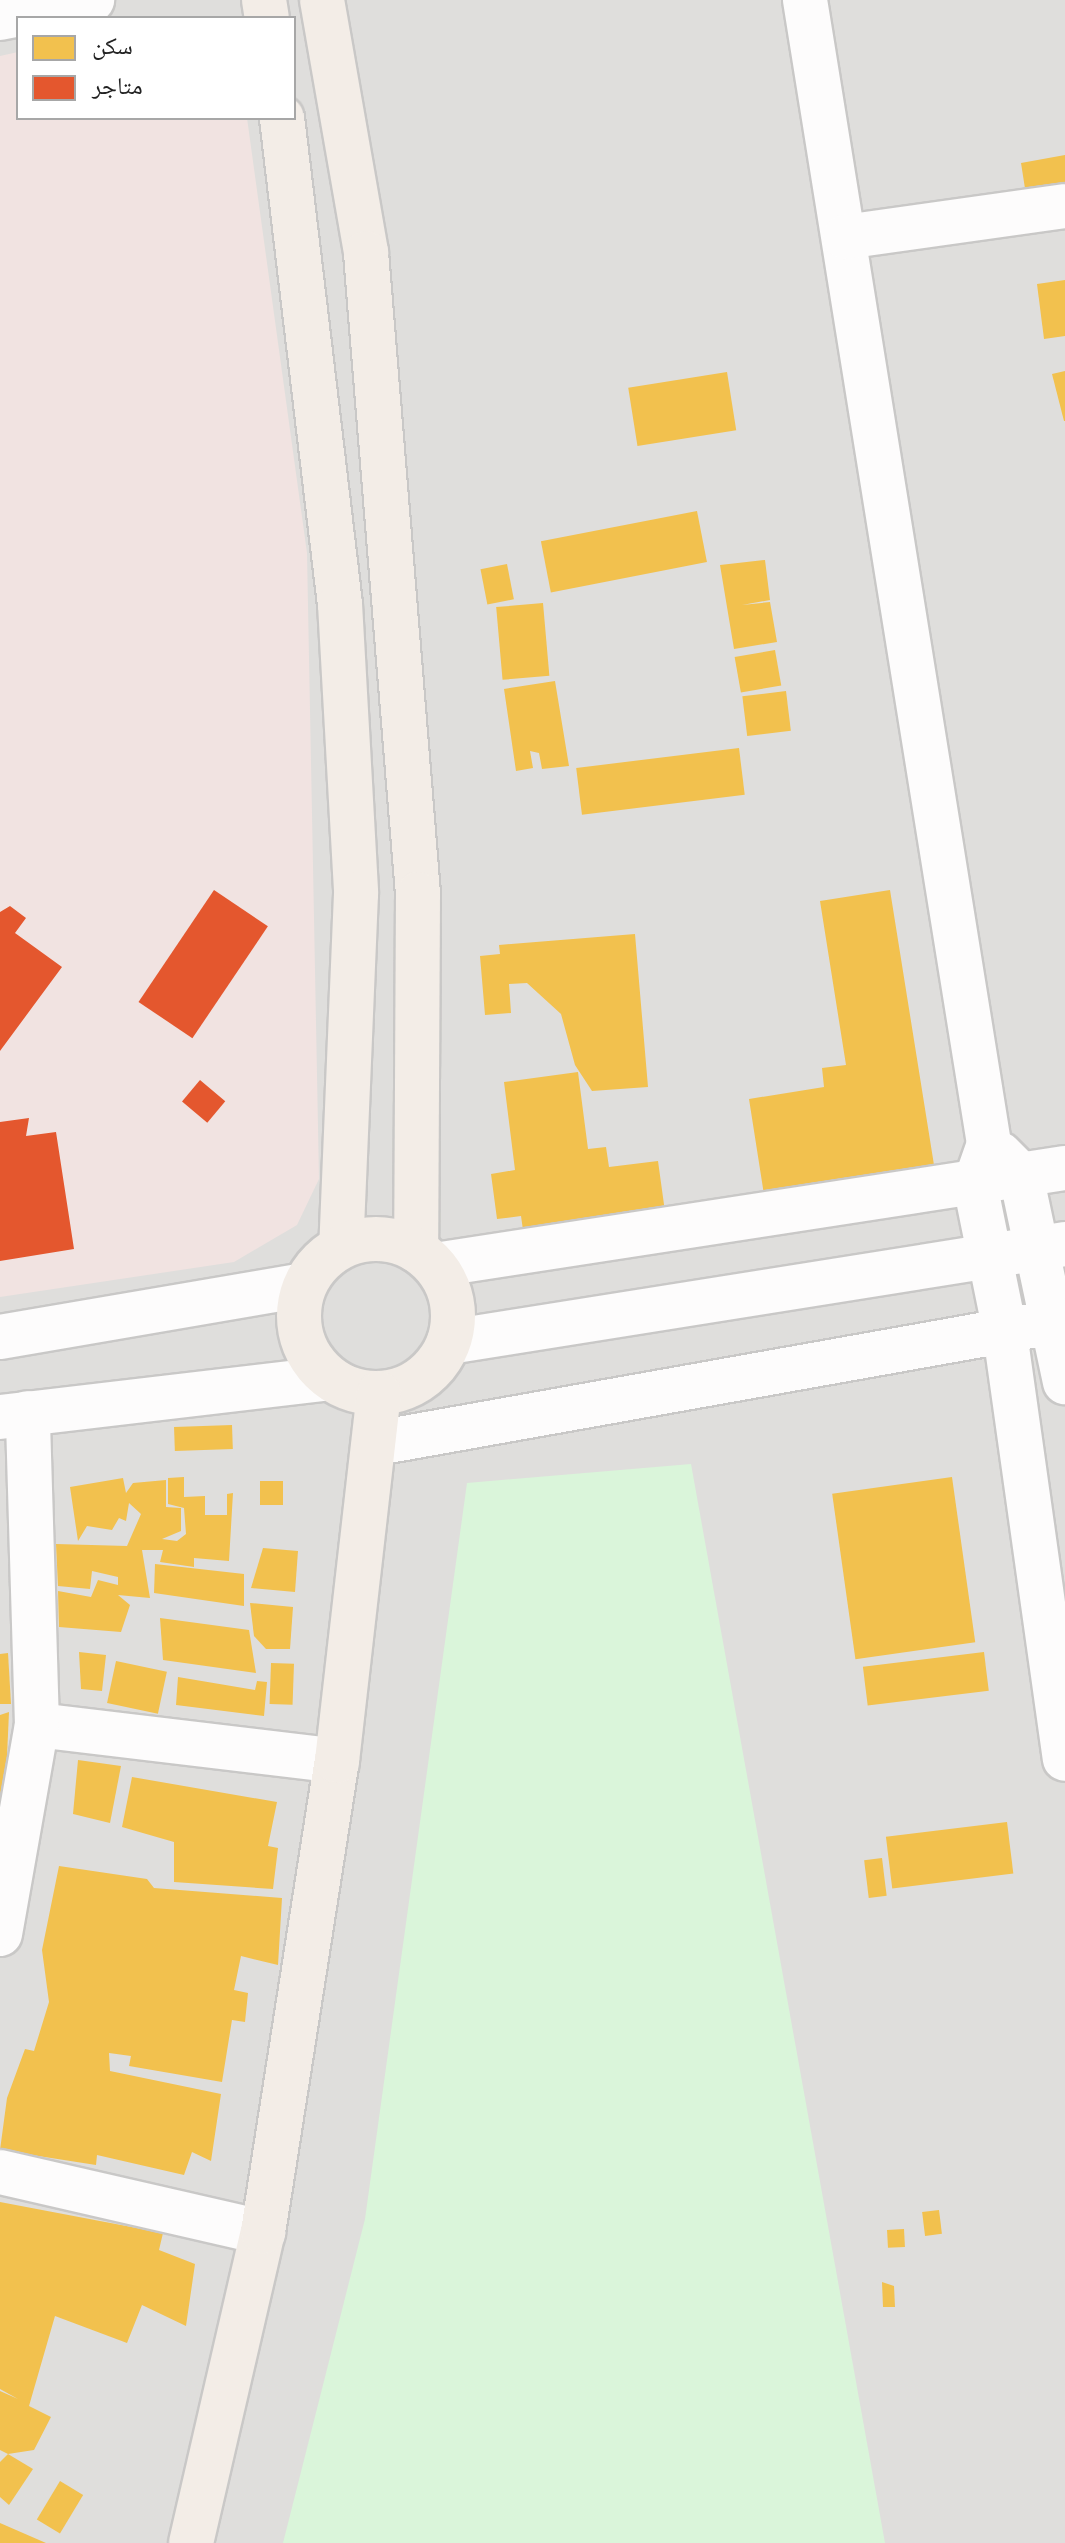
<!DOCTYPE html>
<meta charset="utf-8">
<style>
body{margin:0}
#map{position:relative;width:1065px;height:2543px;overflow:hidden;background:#f0eeeb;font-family:"Space Grotesk","Noto Naskh Arabic",sans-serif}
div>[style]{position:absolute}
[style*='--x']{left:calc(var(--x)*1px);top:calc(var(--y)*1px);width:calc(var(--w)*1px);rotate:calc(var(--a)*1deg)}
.residential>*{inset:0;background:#dfdedc}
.commercial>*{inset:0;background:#f1e3e1}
.park>*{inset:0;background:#daf5da}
.homes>*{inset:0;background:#f2c14e;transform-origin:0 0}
.shops>*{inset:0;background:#e4572e;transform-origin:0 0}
.roads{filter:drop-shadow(2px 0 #c9c8c7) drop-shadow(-2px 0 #c9c8c7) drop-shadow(0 2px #c9c8c7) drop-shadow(0 -2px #c9c8c7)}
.minor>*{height:44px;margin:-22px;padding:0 22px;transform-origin:22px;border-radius:22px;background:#fdfcfc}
.major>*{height:44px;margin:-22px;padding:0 22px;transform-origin:22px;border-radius:22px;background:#f3ede7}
.major>.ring{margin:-22px;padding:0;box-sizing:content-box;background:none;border:44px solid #f3ede7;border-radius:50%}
span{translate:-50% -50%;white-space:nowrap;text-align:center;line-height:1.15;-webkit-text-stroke:8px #fff;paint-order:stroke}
.legend{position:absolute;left:16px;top:16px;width:280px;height:104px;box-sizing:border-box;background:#fff;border:2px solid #a7a7a7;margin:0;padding:10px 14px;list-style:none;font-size:24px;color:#222}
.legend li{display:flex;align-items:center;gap:16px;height:40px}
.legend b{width:40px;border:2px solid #a7a7a7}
</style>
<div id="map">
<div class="residential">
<i style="clip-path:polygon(evenodd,0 0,1065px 0,1065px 2543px,0 2543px,0 0,18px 18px,294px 18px,294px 118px,18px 118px,18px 18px)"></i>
</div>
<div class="commercial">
<i style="clip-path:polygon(18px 52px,18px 118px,247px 118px,307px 553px,319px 1179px,297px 1225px,234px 1262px,0 1297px,0 56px)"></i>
</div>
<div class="park">
<i style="clip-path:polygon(691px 1464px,885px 2543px,283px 2543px,365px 2219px,467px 1483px)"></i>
</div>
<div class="homes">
<i style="clip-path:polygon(1065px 155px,1065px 188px,1026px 195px,1021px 163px)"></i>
<i style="clip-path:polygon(1065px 280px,1065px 336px,1044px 339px,1037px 284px)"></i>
<i style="clip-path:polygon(1065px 371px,1065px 421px,1064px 421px,1052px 374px)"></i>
<i style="left:727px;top:372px;width:59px;height:100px;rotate:81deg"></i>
<i style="left:697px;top:511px;width:52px;height:159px;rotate:79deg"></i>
<i style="clip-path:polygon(765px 560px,770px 600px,742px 605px,770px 602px,777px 642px,734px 649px,720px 565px)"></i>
<i style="left:507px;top:564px;width:36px;height:27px;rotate:79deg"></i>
<i style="left:543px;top:603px;width:73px;height:47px;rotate:85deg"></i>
<i style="left:775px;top:650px;width:36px;height:41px;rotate:80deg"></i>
<i style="clip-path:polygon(555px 681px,569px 766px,542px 769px,539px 753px,530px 751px,533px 768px,516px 771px,504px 689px)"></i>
<i style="left:786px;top:691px;width:40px;height:44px;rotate:83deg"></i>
<i style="left:739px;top:748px;width:47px;height:164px;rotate:83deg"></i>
<i style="clip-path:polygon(890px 890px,934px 1165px,917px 1178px,765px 1201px,749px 1099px,824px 1087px,822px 1068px,846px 1065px,820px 901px)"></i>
<i style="clip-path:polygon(635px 934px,648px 1087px,592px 1091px,575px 1065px,561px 1014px,527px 983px,509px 984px,511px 1013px,485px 1015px,480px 956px,500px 954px,499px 945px)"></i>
<i style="clip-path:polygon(578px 1072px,588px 1149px,606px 1147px,609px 1167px,658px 1161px,666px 1219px,524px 1237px,521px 1216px,497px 1219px,491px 1174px,515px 1170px,504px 1082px)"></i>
<i style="left:232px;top:1425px;width:24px;height:58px;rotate:88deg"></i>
<i style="clip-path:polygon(184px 1477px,184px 1497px,205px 1496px,205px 1515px,227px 1515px,227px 1494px,233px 1493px,229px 1561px,194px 1558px,194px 1567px,160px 1562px,163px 1550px,142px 1550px,150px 1598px,118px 1595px,130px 1605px,121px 1632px,59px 1627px,58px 1591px,91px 1597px,98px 1580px,118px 1585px,118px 1577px,92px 1571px,90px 1589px,58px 1586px,56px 1544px,127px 1546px,141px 1514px,129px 1503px,126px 1521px,119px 1518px,112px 1530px,87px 1526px,78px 1541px,70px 1487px,123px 1478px,126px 1493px,133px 1483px,166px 1480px,166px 1507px,181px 1508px,181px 1531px,162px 1539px,177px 1541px,186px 1534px,184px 1508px,168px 1504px,168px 1478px)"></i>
<i style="left:952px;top:1477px;width:167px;height:121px;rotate:82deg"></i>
<i style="left:283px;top:1481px;width:24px;height:23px;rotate:90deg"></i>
<i style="clip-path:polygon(263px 1548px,298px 1551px,295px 1592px,251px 1588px)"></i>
<i style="clip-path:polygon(155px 1564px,244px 1574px,244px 1606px,154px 1593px)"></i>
<i style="clip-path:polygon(250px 1603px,293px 1607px,290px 1649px,266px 1649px,254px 1636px)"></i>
<i style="clip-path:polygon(160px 1618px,249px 1630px,256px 1673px,163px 1660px)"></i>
<i style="clip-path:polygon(79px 1652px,106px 1655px,102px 1691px,81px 1689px)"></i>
<i style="left:984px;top:1652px;width:39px;height:122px;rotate:83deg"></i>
<i style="clip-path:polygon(8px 1653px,11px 1704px,0 1704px,0 1654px)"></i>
<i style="left:116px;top:1661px;width:52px;height:43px;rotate:12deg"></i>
<i style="left:271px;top:1663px;width:23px;height:41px;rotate:2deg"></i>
<i style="clip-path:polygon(178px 1677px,255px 1690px,257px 1681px,267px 1682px,264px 1716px,176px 1705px)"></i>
<i style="clip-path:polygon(9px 1712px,5px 1800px,0 1801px,0 1715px)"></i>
<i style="clip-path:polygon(78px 1760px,121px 1766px,110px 1823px,73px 1814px)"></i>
<i style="clip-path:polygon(132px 1777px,277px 1802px,268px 1846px,278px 1848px,273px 1889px,174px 1882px,174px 1842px,122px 1827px)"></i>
<i style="left:1007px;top:1822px;width:52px;height:122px;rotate:83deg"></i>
<i style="left:882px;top:1858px;width:38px;height:18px;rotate:83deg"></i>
<i style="clip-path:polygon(59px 1866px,147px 1879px,154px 1888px,282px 1898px,278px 1965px,241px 1956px,234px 1990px,248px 1993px,245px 2022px,232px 2020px,222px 2082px,129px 2066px,131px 2056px,109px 2053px,110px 2071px,221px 2094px,211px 2161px,192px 2152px,184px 2175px,97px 2155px,96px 2165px,0 2150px,7px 2098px,25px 2049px,34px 2051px,49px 2002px,42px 1950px)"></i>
<i style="clip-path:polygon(0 2202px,163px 2233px,159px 2250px,195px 2264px,186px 2326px,142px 2305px,127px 2343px,55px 2316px,29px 2406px,51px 2417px,34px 2450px,8px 2454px,0 2450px,0 2391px,18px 2399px,0 2389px)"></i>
<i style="left:939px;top:2210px;width:24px;height:17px;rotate:83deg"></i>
<i style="left:904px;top:2229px;width:18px;height:17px;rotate:87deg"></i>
<i style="clip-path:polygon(882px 2282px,894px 2286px,895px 2307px,883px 2307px)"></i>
<i style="clip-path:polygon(8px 2454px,33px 2469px,9px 2505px,0 2497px,0 2462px)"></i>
<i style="left:60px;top:2481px;width:27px;height:45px;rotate:31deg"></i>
<i style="clip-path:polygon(0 2523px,46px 2543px,0 2543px)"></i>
</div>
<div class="shops">
<i style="left:214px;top:890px;width:65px;height:135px;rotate:34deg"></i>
<i style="clip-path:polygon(10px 906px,26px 918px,15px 933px,62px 967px,0 1051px,0 912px)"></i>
<i style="left:200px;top:1080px;width:33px;height:28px;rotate:40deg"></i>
<i style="clip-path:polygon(29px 1118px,26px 1136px,56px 1132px,74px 1249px,0 1261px,0 1122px)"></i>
</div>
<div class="roads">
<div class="minor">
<i style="--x:805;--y:0;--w:1159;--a:80.86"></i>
<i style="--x:989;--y:1144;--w:42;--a:109.3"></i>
<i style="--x:975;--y:1184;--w:145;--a:78.5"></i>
<i style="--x:1004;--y:1326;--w:437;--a:82"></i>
<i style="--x:0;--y:18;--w:94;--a:-11.1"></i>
<i style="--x:845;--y:237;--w:222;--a:-8"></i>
<i style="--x:1000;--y:1154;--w:30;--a:45"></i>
<i style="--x:1021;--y:1175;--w:212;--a:78"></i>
<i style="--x:435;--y:1265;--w:637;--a:-8.75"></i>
<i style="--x:0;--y:1337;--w:309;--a:-9.7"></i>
<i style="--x:449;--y:1342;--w:624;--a:-9.04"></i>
<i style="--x:0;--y:1417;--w:332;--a:-6.7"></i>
<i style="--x:377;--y:1443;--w:699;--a:-10.14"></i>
<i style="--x:37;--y:1725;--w:302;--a:6.8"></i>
<i style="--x:0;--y:1934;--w:212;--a:-80"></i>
<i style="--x:37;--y:1725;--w:312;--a:-91.7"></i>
<i style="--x:0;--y:2172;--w:270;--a:12.9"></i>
</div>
<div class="major">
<i style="--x:264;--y:0;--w:18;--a:81"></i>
<i style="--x:322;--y:0;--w:257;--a:80.1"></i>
<i style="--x:366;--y:253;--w:643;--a:85.36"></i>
<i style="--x:418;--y:894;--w:356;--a:90.3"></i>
<i style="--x:282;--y:118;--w:489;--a:83.2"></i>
<i style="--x:340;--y:604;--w:290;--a:86.8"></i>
<i style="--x:356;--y:894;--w:352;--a:92.4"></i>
<i class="ring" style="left:299px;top:1239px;width:110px;height:110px"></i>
<i style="--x:191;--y:2543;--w:319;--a:-77"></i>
<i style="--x:263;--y:2232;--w:477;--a:-81.1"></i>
<i style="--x:337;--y:1761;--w:370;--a:-83.5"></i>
</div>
</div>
<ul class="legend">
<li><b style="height:22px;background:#f2c14e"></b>سكن</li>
<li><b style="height:22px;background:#e4572e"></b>متاجر</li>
</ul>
</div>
